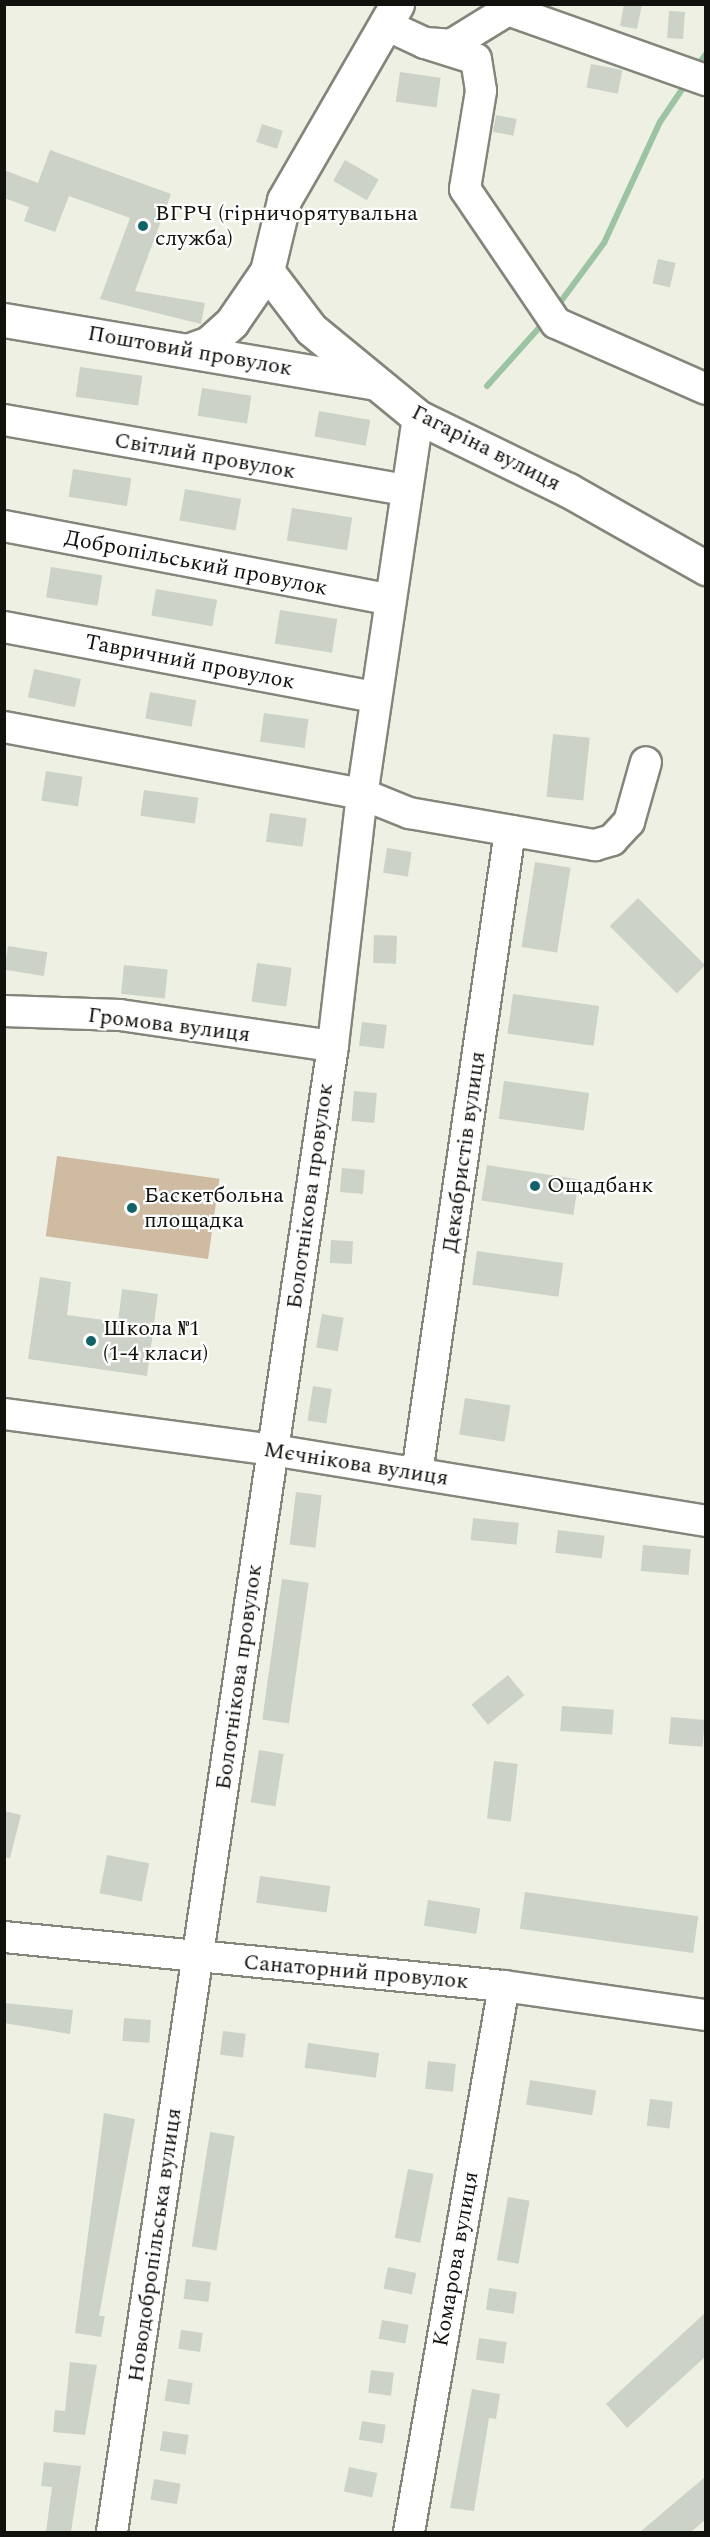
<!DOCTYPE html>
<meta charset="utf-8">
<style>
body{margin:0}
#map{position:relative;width:710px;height:2537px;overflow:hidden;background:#eff0e4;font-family:Spectral,serif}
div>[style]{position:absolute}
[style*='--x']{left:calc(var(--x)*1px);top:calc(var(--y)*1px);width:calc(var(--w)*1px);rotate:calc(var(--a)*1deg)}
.green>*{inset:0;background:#cfbba1;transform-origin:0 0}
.stream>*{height:6px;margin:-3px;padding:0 3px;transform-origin:3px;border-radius:3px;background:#9cc3a2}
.building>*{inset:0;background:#ccd2c7;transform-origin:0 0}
.roads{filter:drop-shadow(2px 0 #84857b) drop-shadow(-2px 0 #84857b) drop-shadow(0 2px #84857b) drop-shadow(0 -2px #84857b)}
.minor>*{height:30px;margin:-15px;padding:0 15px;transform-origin:15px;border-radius:15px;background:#fff}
.major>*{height:33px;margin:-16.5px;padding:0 16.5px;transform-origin:16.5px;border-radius:16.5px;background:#fff}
.dots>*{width:16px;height:16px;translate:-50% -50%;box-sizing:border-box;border:3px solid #fff;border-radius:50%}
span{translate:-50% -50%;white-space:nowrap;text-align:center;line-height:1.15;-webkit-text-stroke:4.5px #fff;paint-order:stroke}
.poi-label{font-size:22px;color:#11110d}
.left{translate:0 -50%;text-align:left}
.street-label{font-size:22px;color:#11110d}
.frame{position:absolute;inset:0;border:6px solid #11110d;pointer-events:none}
</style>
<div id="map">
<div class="green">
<i style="left:57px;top:1156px;width:164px;height:81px;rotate:8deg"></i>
</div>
<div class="stream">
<i style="--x:697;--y:66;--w:15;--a:-53"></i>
<i style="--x:556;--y:308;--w:81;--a:-53.6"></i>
<i style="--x:604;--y:243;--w:133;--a:-65.2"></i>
<i style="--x:660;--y:122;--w:48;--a:-56"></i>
<i style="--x:487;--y:386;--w:89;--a:-48.2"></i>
</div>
<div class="building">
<i style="clip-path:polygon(624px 4px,642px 4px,637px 29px,620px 26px)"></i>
<i style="left:669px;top:11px;width:16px;height:27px;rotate:4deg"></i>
<i style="left:591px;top:64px;width:32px;height:24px;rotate:11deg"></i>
<i style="left:400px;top:72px;width:41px;height:30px;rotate:8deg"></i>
<i style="left:496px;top:115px;width:21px;height:17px;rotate:11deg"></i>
<i style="left:262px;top:124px;width:22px;height:19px;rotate:18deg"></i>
<i style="clip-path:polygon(50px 150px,171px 194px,135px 291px,205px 303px,201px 324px,100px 299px,130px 218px,69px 196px,55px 232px,24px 221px,29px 207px,4px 198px,4px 170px,38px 183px)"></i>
<i style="left:345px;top:160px;width:39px;height:24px;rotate:30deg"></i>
<i style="left:658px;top:259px;width:18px;height:25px;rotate:13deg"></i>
<i style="left:80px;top:367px;width:63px;height:30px;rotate:8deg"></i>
<i style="left:202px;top:388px;width:50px;height:28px;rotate:9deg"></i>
<i style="left:319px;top:411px;width:52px;height:26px;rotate:10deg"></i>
<i style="left:73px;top:469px;width:59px;height:28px;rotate:9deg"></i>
<i style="left:185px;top:489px;width:57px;height:32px;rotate:10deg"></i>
<i style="left:292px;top:508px;width:61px;height:33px;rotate:9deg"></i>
<i style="left:51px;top:567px;width:52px;height:31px;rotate:9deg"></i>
<i style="left:156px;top:589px;width:62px;height:27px;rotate:10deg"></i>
<i style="left:280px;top:610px;width:58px;height:34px;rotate:9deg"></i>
<i style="left:34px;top:669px;width:48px;height:29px;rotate:12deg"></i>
<i style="left:150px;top:692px;width:47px;height:27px;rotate:10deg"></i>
<i style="left:264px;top:713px;width:45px;height:29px;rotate:8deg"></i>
<i style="left:553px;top:734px;width:37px;height:63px;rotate:6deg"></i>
<i style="left:46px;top:771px;width:37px;height:30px;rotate:9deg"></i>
<i style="left:144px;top:790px;width:55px;height:26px;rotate:8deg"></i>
<i style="left:270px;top:813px;width:37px;height:29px;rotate:8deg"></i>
<i style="left:387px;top:848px;width:25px;height:25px;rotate:9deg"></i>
<i style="left:535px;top:862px;width:36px;height:86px;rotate:9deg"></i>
<i style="left:638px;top:898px;width:95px;height:40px;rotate:45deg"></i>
<i style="left:374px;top:935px;width:23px;height:28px;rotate:2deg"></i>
<i style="left:8px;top:946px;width:40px;height:24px;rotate:9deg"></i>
<i style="left:257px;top:963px;width:35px;height:39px;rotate:8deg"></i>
<i style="left:124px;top:965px;width:44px;height:29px;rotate:6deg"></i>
<i style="left:513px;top:994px;width:87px;height:40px;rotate:8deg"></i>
<i style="left:362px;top:1022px;width:25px;height:24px;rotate:7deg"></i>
<i style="left:504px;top:1081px;width:86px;height:38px;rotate:8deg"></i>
<i style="left:354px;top:1091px;width:23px;height:30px;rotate:5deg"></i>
<i style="left:487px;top:1165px;width:93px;height:36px;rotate:9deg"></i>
<i style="left:342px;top:1168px;width:23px;height:24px;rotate:5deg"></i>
<i style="left:331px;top:1240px;width:22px;height:23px;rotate:3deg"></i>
<i style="left:477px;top:1251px;width:87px;height:34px;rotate:8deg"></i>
<i style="clip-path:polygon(40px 1277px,71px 1282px,67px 1315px,118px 1322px,122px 1289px,158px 1294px,147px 1376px,28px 1359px)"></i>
<i style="left:322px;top:1314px;width:22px;height:34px;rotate:10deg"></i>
<i style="left:313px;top:1386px;width:19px;height:35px;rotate:9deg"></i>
<i style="left:465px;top:1398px;width:46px;height:37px;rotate:9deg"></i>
<i style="left:296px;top:1492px;width:26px;height:53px;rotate:7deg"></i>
<i style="left:473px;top:1518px;width:46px;height:22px;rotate:6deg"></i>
<i style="left:558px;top:1530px;width:47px;height:23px;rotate:7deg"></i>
<i style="left:643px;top:1545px;width:48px;height:26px;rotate:5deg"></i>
<i style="left:282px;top:1579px;width:27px;height:142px;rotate:8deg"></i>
<i style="left:508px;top:1675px;width:26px;height:47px;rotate:51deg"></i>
<i style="left:562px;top:1706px;width:52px;height:25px;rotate:4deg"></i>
<i style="left:671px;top:1717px;width:34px;height:27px;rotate:5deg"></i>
<i style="left:259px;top:1750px;width:25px;height:53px;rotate:9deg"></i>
<i style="left:494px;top:1761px;width:24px;height:58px;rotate:7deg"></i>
<i style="clip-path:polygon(4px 1811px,21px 1815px,10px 1858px,4px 1857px)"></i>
<i style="left:107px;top:1855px;width:43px;height:39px;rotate:11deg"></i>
<i style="left:260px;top:1876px;width:71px;height:27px;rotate:8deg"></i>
<i style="left:525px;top:1892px;width:175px;height:37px;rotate:8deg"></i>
<i style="left:428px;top:1900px;width:53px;height:26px;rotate:9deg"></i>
<i style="clip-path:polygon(4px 2003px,73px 2010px,70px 2034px,4px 2023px)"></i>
<i style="left:124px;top:2018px;width:27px;height:23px;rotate:4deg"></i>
<i style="left:223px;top:2031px;width:23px;height:24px;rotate:7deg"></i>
<i style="left:308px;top:2043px;width:72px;height:25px;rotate:8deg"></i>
<i style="left:428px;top:2061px;width:28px;height:28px;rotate:6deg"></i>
<i style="left:530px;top:2080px;width:67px;height:25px;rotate:9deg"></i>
<i style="left:650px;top:2099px;width:23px;height:27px;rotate:7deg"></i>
<i style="clip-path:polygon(104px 2113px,135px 2119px,99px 2316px,105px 2316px,101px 2337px,75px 2333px)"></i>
<i style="left:210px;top:2132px;width:25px;height:116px;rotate:9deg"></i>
<i style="left:408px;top:2169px;width:26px;height:70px;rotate:11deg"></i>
<i style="left:508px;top:2197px;width:22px;height:64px;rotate:10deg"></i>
<i style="left:388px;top:2267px;width:29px;height:22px;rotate:12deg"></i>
<i style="left:186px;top:2279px;width:25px;height:20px;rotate:7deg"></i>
<i style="left:489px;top:2288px;width:28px;height:22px;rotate:8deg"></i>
<i style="clip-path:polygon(705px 2313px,705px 2357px,627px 2428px,606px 2404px)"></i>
<i style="left:382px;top:2320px;width:27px;height:19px;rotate:10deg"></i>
<i style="left:181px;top:2330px;width:22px;height:19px;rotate:8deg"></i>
<i style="left:479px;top:2338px;width:28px;height:22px;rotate:8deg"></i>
<i style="clip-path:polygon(70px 2362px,97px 2365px,85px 2435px,53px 2432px,55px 2410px,65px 2411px)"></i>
<i style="left:371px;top:2370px;width:23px;height:23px;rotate:7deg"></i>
<i style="left:168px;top:2379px;width:25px;height:22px;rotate:9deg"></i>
<i style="clip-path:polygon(472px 2389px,500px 2394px,496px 2419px,489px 2418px,474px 2511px,450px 2508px)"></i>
<i style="left:362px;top:2421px;width:24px;height:19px;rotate:9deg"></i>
<i style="left:163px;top:2431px;width:26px;height:20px;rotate:9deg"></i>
<i style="clip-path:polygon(44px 2462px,81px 2466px,71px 2532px,46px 2532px,52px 2487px,41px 2486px)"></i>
<i style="left:349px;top:2467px;width:29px;height:25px;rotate:12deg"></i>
<i style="clip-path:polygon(705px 2477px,705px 2520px,691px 2532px,640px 2532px)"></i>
<i style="left:154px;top:2479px;width:27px;height:21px;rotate:10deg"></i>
</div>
<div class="roads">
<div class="minor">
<i style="--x:386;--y:25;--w:43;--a:24.8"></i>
<i style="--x:425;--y:43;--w:26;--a:4"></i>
<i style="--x:451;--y:45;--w:67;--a:-31.6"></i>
<i style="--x:508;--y:10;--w:210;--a:19.5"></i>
<i style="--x:425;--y:43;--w:53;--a:17.4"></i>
<i style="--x:476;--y:59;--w:32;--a:81"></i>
<i style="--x:481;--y:91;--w:99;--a:99.3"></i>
<i style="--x:465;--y:189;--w:162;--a:55.8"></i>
<i style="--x:556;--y:323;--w:164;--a:23.7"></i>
<i style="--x:418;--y:417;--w:381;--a:98.4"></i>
<i style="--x:362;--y:794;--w:51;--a:22"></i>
<i style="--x:409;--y:813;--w:189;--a:9.8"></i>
<i style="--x:595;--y:845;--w:18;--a:-16"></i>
<i style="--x:612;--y:840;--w:25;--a:-47"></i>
<i style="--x:629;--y:822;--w:62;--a:-74.2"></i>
<i style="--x:4;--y:420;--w:408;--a:9.9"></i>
<i style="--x:4;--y:526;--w:390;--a:10.8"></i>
<i style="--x:4;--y:627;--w:378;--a:10.7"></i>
<i style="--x:4;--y:727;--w:364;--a:10.6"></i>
<i style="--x:362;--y:794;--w:254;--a:96.6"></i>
<i style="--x:333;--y:1046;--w:1502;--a:98.46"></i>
<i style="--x:4;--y:1011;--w:116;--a:2"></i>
<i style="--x:120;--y:1015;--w:215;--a:8.3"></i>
<i style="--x:4;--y:1414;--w:271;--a:7.6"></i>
<i style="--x:273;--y:1450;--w:439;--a:9.3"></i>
<i style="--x:417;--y:1473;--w:649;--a:-81.76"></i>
<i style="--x:4;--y:1937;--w:502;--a:5.6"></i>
<i style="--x:504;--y:1986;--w:204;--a:8.2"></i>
<i style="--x:409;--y:2532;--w:554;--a:-80.13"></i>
</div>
<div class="major">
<i style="--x:267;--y:271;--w:73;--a:52.8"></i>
<i style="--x:311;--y:329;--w:139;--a:39.4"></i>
<i style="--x:418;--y:417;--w:167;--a:26"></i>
<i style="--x:568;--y:490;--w:159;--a:29.5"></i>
<i style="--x:4;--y:320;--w:376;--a:9.6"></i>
<i style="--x:190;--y:350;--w:20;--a:-20"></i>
<i style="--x:209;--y:343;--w:31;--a:-42"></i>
<i style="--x:232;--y:322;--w:62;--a:-55.5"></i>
<i style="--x:267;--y:271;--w:73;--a:-76.5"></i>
<i style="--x:284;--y:200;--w:226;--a:-60"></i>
</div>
</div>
<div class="dots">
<i style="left:143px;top:226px;background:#136269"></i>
<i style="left:535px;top:1186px;background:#136269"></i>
<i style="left:132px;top:1208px;background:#136269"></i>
<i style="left:91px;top:1341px;background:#136269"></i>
</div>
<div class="poi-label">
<span class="left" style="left:155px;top:226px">ВГРЧ (гірничорятувальна<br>служба)</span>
<span class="left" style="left:547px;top:1186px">Ощадбанк</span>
<span class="left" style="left:144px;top:1208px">Баскетбольна<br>площадка</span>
<span class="left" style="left:103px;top:1341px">Школа №1<br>(1-4 класи)</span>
</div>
<div class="street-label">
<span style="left:190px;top:351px;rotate:10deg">Поштовий провулок</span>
<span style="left:486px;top:448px;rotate:27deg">Гагаріна вулиця</span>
<span style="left:205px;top:456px;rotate:10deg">Світлий провулок</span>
<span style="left:196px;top:563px;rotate:11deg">Добропільський провулок</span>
<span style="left:190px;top:662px;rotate:11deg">Тавричний провулок</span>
<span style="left:169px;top:1025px;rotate:7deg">Громова вулиця</span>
<span style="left:464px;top:1152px;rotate:-82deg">Декабристів вулиця</span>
<span style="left:310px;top:1196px;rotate:-82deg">Болотнікова провулок</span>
<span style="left:356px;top:1464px;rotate:9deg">Мєчнікова вулиця</span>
<span style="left:239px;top:1677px;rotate:-82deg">Болотнікова провулок</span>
<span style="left:356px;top:1972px;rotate:5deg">Санаторний провулок</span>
<span style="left:155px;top:2245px;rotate:-82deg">Новодобропільська вулиця</span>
<span style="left:456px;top:2259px;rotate:-80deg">Комарова вулиця</span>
</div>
<div class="frame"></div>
</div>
